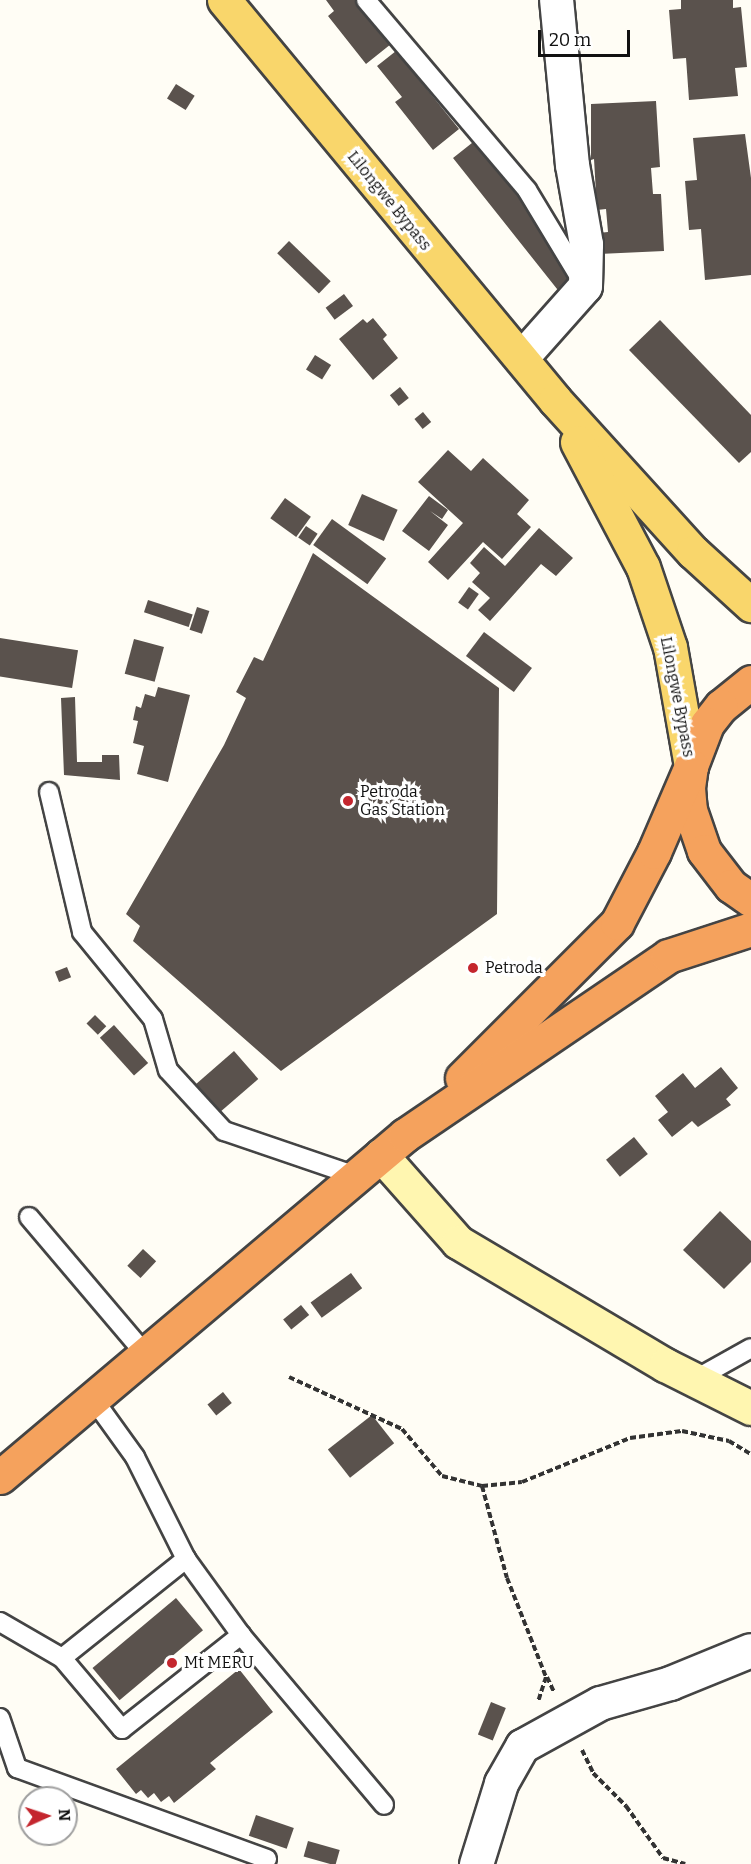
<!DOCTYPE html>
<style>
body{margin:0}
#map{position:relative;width:751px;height:1864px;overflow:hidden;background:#fffdf5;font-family:Bitter,serif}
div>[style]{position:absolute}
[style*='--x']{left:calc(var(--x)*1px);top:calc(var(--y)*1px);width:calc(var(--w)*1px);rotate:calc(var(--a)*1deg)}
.building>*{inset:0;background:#5a524d;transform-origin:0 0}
.path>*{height:4px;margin-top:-2px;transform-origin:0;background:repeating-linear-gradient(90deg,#333 0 6px,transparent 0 9px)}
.roads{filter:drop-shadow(2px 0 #444) drop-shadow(-2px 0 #444) drop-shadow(0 2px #444) drop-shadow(0 -2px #444)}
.lane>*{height:18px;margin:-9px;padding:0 9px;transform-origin:9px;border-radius:9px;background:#fff}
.street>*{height:33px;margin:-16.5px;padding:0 16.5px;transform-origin:16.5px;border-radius:16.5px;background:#fff}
.secondary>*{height:33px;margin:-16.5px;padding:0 16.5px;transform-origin:16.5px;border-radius:16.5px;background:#fff6b0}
.primary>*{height:33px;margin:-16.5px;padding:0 16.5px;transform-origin:16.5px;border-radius:16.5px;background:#f9d66b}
.highway>*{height:33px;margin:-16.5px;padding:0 16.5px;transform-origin:16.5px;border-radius:16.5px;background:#f5a25d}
.dots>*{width:16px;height:16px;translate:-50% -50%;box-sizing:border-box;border:3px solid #fff;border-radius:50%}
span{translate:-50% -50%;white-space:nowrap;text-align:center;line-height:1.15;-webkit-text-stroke:6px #fff;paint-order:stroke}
.street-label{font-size:16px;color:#111}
.poi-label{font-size:16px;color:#111}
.left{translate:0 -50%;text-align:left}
.north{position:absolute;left:18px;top:1786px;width:60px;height:60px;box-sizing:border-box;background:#fff;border:2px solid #a0a0a0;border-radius:50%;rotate:87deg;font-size:16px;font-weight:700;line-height:24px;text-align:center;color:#111}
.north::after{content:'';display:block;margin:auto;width:21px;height:27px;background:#c4262e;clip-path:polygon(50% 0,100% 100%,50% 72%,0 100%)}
.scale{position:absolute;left:538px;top:30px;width:92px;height:27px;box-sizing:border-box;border:3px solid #111;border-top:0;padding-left:8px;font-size:18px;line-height:21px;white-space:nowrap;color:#111;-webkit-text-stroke:4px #fff;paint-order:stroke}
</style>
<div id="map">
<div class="building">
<i style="clip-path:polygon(326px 0,356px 0,391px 44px,366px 64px,328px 16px,334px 11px)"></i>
<i style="clip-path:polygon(681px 0,733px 0,733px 8px,741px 7px,747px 67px,735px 68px,738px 96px,689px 100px,686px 58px,673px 59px,669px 10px,681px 9px)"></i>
<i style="clip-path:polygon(396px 51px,459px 129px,433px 150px,395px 102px,402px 97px,377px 66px)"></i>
<i style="left:176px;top:84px;width:22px;height:17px;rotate:32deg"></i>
<i style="clip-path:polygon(656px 101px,660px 167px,651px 168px,653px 194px,661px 194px,664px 251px,599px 254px,598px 233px,608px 232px,606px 209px,597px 210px,594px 159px,591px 160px,591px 104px)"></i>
<i style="clip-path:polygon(745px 134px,751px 178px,751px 275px,705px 280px,701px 229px,689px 230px,685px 181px,697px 180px,693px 138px)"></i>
<i style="clip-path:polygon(477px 139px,559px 247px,552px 252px,576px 283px,561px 294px,453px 158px)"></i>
<i style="left:289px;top:241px;width:58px;height:17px;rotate:44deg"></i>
<i style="left:344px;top:294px;width:15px;height:23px;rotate:53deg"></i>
<i style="clip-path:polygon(373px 318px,387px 335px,383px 339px,398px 358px,373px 380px,339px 339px,363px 319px,367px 323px)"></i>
<i style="clip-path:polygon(660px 320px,751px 415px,751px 452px,739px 463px,629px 350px)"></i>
<i style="left:315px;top:355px;width:19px;height:17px;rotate:32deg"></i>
<i style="left:400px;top:387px;width:14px;height:13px;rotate:51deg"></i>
<i style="left:423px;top:412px;width:13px;height:11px;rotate:51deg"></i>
<i style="clip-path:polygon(448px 450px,471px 471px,483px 458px,529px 500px,517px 514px,531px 527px,502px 559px,483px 542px,448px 580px,428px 562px,463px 523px,418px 482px)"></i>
<i style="left:362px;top:494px;width:39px;height:34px;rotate:24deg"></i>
<i style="clip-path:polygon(429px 496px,448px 510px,442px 519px,430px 511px,448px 525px,429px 551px,402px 531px)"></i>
<i style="left:285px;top:498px;width:32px;height:25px;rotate:36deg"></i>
<i style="left:332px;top:519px;width:67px;height:32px;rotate:36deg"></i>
<i style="left:306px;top:526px;width:14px;height:14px;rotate:34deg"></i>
<i style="clip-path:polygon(539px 528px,573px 558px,556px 576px,541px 564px,490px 621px,478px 610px,490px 598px,472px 582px,480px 573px,470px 563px,484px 547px,505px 566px)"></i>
<i style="clip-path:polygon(313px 553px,499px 688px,497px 914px,281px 1071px,133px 941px,140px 926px,126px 914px,224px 745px,246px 698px,236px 692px,254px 657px,263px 661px)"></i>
<i style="left:469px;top:587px;width:12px;height:19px;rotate:35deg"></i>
<i style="left:148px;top:600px;width:47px;height:13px;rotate:18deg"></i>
<i style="left:197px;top:607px;width:13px;height:24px;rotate:18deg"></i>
<i style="left:484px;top:632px;width:60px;height:30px;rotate:37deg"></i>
<i style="left:0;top:638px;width:79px;height:38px;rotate:9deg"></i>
<i style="left:134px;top:639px;width:31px;height:36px;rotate:15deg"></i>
<i style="clip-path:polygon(158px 687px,190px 695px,168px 782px,137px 774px,144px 746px,133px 743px,138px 721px,133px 720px,136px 706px,141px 708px,145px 694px,155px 697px)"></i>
<i style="clip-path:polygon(75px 697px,77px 762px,102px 762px,102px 755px,119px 755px,120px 780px,64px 775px,61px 698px)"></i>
<i style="left:67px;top:967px;width:11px;height:13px;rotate:68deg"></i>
<i style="left:95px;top:1015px;width:16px;height:12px;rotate:45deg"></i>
<i style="left:114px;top:1025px;width:51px;height:19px;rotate:48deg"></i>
<i style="left:234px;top:1051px;width:37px;height:54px;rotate:49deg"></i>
<i style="clip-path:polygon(721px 1067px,738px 1088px,726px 1099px,731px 1105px,698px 1127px,692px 1121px,672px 1137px,658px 1120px,668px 1112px,655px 1096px,683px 1073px,695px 1088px)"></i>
<i style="left:634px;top:1137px;width:22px;height:36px;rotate:51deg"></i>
<i style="clip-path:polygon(720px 1211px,751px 1241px,751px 1262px,724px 1289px,683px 1250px)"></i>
<i style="left:143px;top:1249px;width:18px;height:23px;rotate:43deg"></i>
<i style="left:351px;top:1273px;width:19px;height:50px;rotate:54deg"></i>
<i style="left:301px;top:1305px;width:13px;height:23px;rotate:51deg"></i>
<i style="left:223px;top:1392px;width:14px;height:20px;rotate:51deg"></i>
<i style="left:372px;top:1415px;width:36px;height:56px;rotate:52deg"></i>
<i style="left:176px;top:1598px;width:42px;height:109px;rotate:50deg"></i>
<i style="clip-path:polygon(239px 1669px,273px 1712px,210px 1763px,216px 1769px,174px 1803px,169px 1796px,161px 1802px,154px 1793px,148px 1798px,141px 1790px,136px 1794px,116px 1769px)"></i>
<i style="left:491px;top:1702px;width:16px;height:35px;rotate:22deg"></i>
<i style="left:256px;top:1815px;width:40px;height:22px;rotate:19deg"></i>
<i style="left:308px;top:1841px;width:33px;height:16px;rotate:16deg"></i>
</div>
<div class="path">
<i style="--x:289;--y:1377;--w:124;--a:24.7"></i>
<i style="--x:402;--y:1429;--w:62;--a:49.6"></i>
<i style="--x:442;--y:1476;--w:41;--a:14"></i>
<i style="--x:482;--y:1486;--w:40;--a:-5.7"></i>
<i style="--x:522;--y:1482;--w:117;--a:-22.2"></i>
<i style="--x:630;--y:1438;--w:52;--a:-7.7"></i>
<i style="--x:682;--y:1431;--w:48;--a:12"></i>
<i style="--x:729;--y:1441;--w:26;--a:31"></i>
<i style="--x:482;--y:1486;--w:95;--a:74.8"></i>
<i style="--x:507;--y:1578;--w:106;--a:68.5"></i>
<i style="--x:546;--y:1677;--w:25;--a:108"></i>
<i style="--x:547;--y:1677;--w:17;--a:65"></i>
<i style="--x:582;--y:1750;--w:25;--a:64"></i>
<i style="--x:593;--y:1773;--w:47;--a:45"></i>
<i style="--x:626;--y:1806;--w:64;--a:54.6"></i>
<i style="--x:663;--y:1858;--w:23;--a:15"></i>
</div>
<div class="roads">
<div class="lane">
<i style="--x:366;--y:0;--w:249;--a:49.7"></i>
<i style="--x:527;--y:190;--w:106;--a:58.9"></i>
<i style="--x:49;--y:792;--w:144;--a:76.7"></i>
<i style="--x:82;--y:932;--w:112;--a:50.8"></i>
<i style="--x:153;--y:1019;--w:53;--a:73.6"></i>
<i style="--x:168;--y:1070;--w:83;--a:47.4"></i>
<i style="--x:224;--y:1131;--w:139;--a:18.8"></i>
<i style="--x:29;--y:1217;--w:180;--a:49.7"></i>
<i style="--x:694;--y:1380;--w:65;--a:-29.3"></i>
<i style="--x:0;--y:1622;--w:72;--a:30.1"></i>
<i style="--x:62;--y:1658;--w:159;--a:-38.6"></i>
<i style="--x:186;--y:1559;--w:114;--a:-116.6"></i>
<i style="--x:135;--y:1457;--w:70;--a:-125.7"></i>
<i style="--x:241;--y:1635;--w:222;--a:49.9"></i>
<i style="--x:62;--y:1658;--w:93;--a:49.8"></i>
<i style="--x:122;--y:1729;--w:152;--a:-38.3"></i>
<i style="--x:241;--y:1635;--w:94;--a:-125.9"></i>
<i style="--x:0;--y:1718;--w:53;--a:71.2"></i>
<i style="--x:17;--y:1768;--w:266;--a:20"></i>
</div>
<div class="street">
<i style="--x:521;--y:358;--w:96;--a:-48.4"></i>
<i style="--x:585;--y:286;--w:42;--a:-88.6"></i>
<i style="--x:586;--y:244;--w:80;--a:-100"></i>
<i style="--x:572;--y:165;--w:166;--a:-95.5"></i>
<i style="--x:476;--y:1864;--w:85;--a:-72.8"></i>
<i style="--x:501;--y:1783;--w:43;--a:-60.4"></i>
<i style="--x:522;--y:1746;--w:89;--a:-28.9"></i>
<i style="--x:600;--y:1703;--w:73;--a:-15.9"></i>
<i style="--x:670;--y:1683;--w:87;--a:-22.2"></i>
</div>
<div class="secondary">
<i style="--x:381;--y:1155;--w:116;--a:48.5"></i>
<i style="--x:458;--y:1242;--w:241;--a:30.7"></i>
<i style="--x:665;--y:1365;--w:96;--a:26.6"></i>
</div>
<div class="primary">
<i style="--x:224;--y:0;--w:519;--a:50.39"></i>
<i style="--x:555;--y:400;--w:205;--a:47.8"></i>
<i style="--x:693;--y:552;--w:79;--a:42.4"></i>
<i style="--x:577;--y:442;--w:141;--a:62.2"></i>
<i style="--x:643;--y:567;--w:84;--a:71.4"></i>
<i style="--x:670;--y:647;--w:121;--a:80"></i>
</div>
<div class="highway">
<i style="--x:751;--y:682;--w:38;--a:141"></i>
<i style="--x:721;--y:706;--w:23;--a:128"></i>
<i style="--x:707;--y:724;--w:45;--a:110.9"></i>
<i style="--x:691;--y:766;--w:22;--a:98"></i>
<i style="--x:688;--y:788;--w:22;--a:85"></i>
<i style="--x:690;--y:810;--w:43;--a:71.1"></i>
<i style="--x:704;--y:851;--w:44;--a:52.4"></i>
<i style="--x:731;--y:886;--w:24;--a:35"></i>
<i style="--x:462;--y:1078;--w:219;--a:-45"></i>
<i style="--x:617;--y:923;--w:80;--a:-62.5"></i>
<i style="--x:654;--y:852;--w:94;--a:-66.7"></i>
<i style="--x:0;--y:1477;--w:530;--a:-40.18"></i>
<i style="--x:405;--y:1135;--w:318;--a:-34.2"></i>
<i style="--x:668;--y:956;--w:87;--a:-18"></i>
</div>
</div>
<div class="dots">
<i style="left:348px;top:801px;background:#c4262e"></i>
<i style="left:473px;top:968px;background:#c4262e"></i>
<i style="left:172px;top:1663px;background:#c4262e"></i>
</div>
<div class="street-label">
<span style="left:389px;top:201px;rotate:51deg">Lilongwe Bypass</span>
<span style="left:677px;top:697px;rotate:79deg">Lilongwe Bypass</span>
</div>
<div class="poi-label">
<span class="left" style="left:360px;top:801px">Petroda<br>Gas Station</span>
<span class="left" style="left:485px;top:968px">Petroda</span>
<span class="left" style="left:184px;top:1663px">Mt MERU</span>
</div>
<div class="north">N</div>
<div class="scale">20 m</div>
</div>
